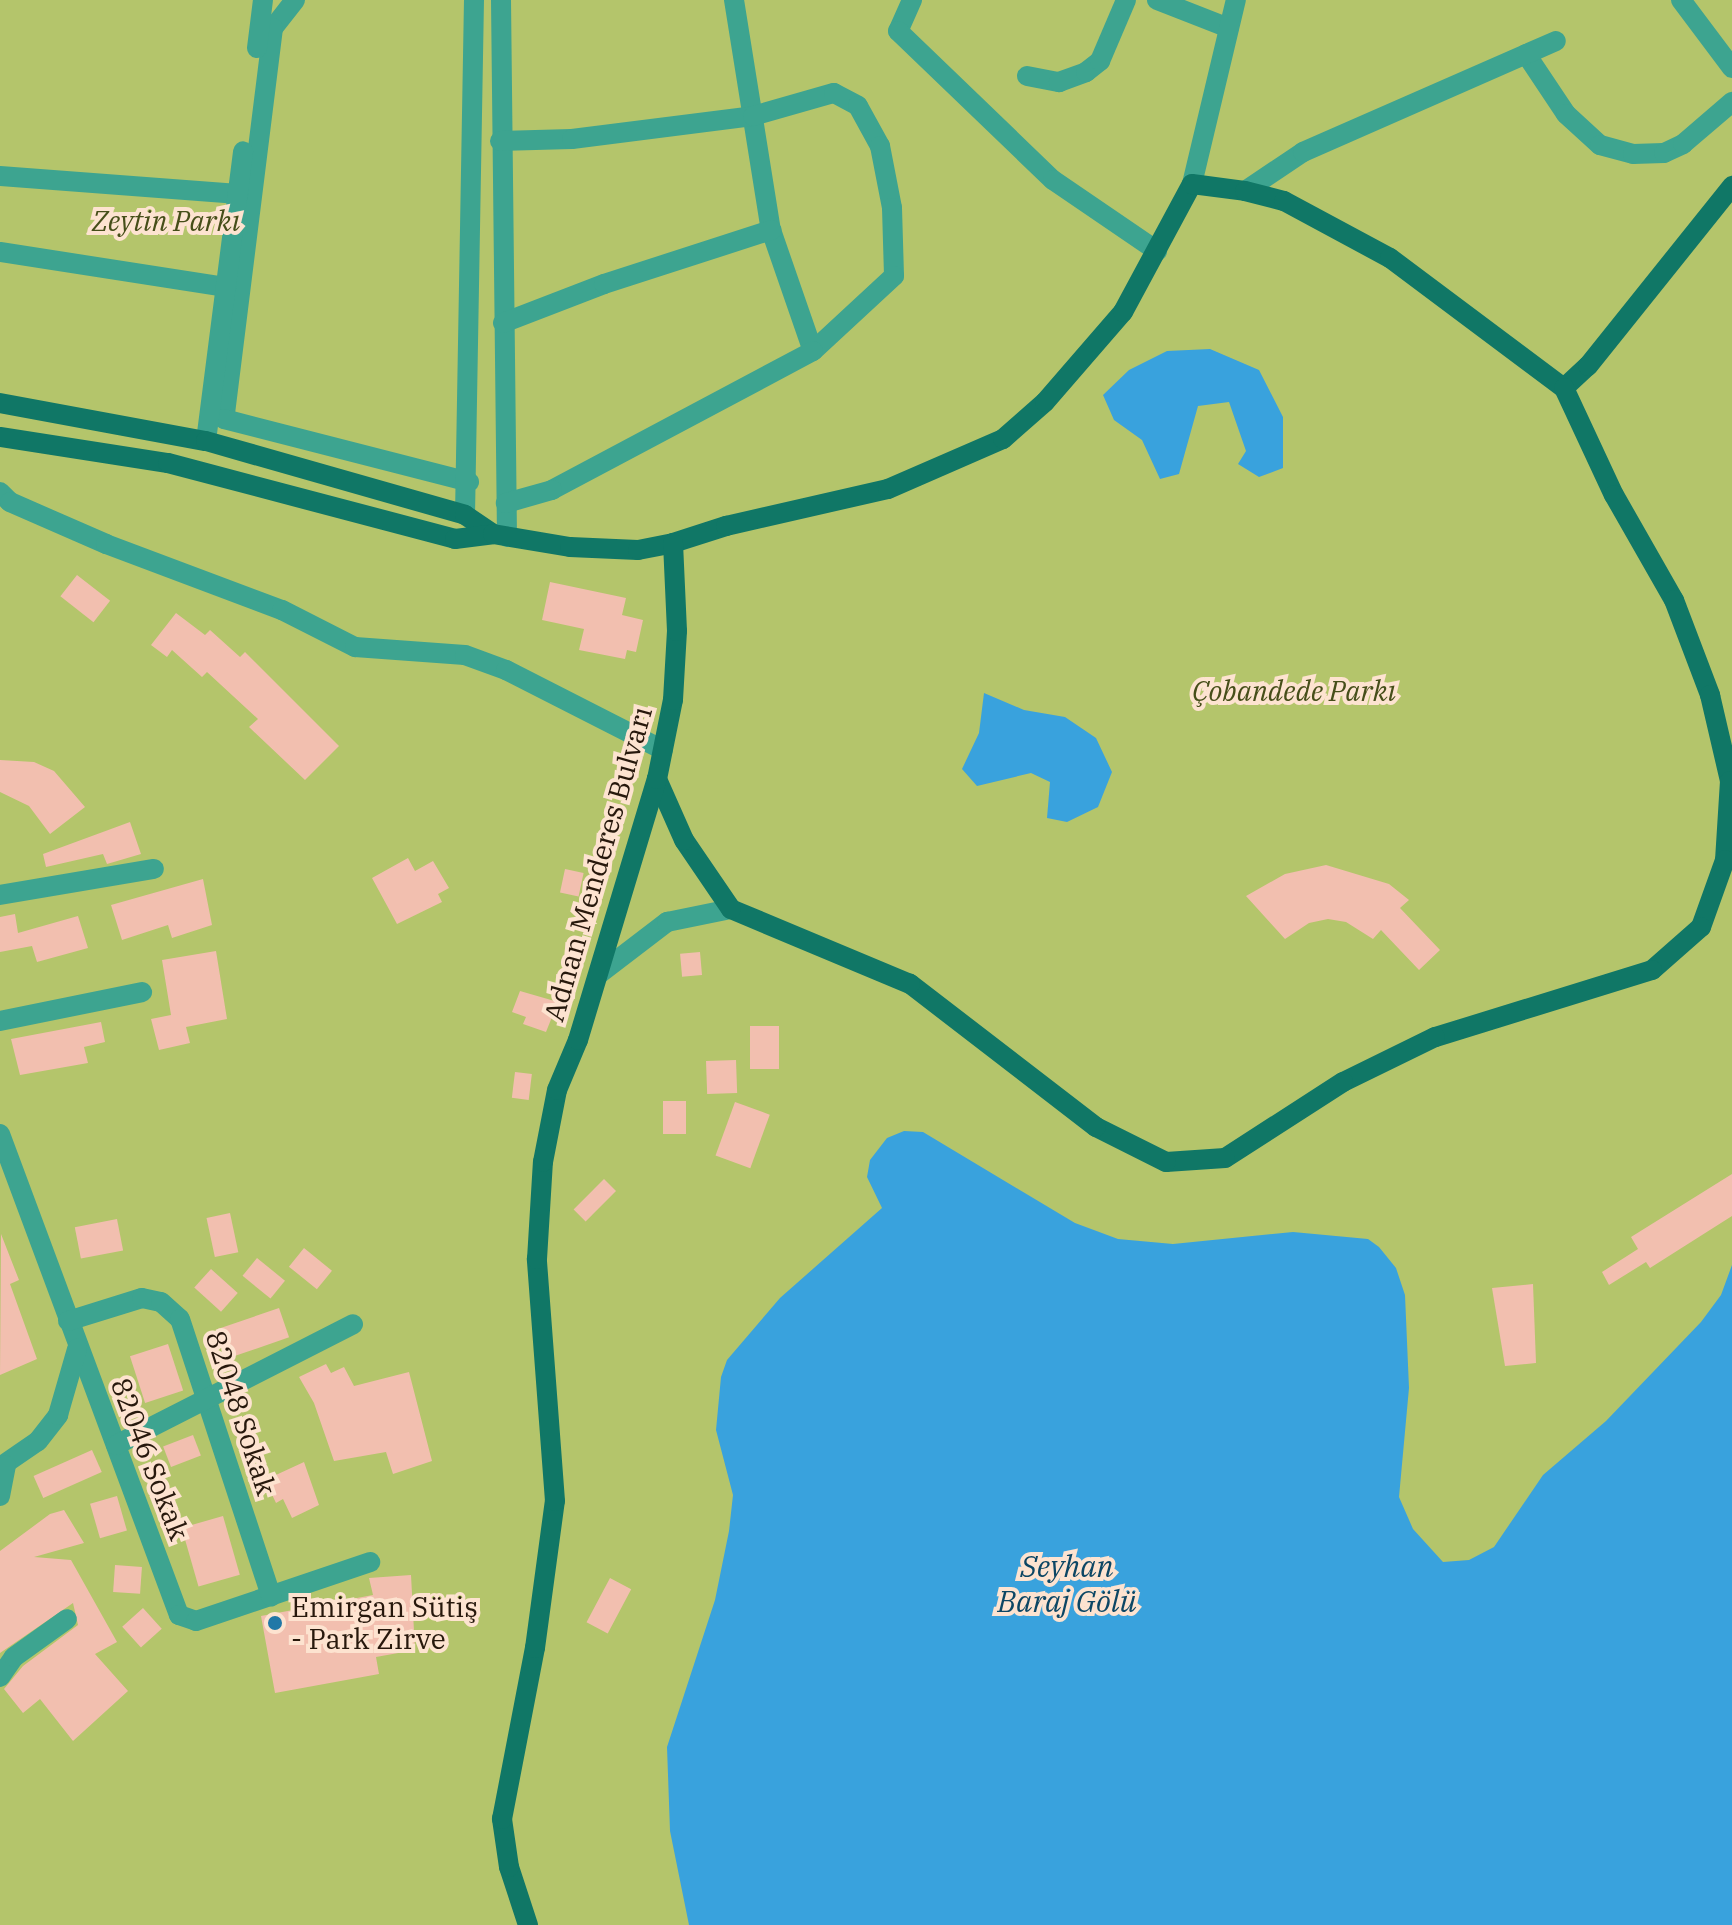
<!DOCTYPE html>
<meta charset="utf-8">
<style>
body{margin:0}
#map{position:relative;width:1732px;height:1925px;overflow:hidden;background:#fde3d0;font-family:"IBM Plex Serif",serif}
div>[style]{position:absolute}
[style*='--x']{left:calc(var(--x)*1px);top:calc(var(--y)*1px);width:calc(var(--w)*1px);rotate:calc(var(--a)*1deg)}
.green>*{inset:0;background:#b4c56b;transform-origin:0 0}
.water>*{inset:0;background:#39a2dd}
.building>*{inset:0;background:#f2bfaf;transform-origin:0 0}
.street>*{height:20px;margin:-10px;padding:0 10px;transform-origin:10px;border-radius:10px;background:#3da490}
.secondary>*{height:20px;margin:-10px;padding:0 10px;transform-origin:10px;border-radius:10px;background:#107766}
.dots>*{width:22px;height:22px;translate:-50% -50%;box-sizing:border-box;border:4px solid #fde3d0;border-radius:50%}
span{translate:-50% -50%;white-space:nowrap;text-align:center;line-height:1.15;-webkit-text-stroke:8px #fde3d0;paint-order:stroke}
.park-label{font-size:28px;color:#464e19;font-style:italic}
.street-label{font-size:28px;color:#27180c}
.poi-label{font-size:28px;color:#27180c}
.left{translate:0 -50%;text-align:left}
.water-label{font-size:30px;color:#0c4664;font-style:italic}
</style>
<div id="map">
<div class="green">
<i style="left:0;top:0;width:1732px;height:1925px"></i>
</div>
<div class="water">
<i style="clip-path:polygon(1210px 349px,1259px 370px,1283px 417px,1283px 468px,1259px 477px,1238px 464px,1246px 451px,1229px 402px,1198px 406px,1179px 474px,1160px 479px,1142px 440px,1114px 420px,1103px 395px,1129px 370px,1167px 351px)"></i>
<i style="clip-path:polygon(984px 693px,1024px 710px,1065px 717px,1096px 738px,1112px 772px,1098px 807px,1067px 822px,1047px 818px,1050px 782px,1031px 773px,977px 786px,962px 769px,979px 733px)"></i>
<i style="clip-path:polygon(904px 1131px,923px 1132px,1075px 1223px,1118px 1239px,1173px 1244px,1293px 1232px,1368px 1239px,1379px 1247px,1396px 1268px,1405px 1295px,1409px 1388px,1399px 1497px,1413px 1529px,1443px 1562px,1469px 1560px,1494px 1547px,1543px 1475px,1606px 1421px,1701px 1322px,1721px 1295px,1732px 1265px,1732px 1925px,689px 1925px,670px 1831px,667px 1747px,715px 1600px,729px 1531px,733px 1495px,716px 1430px,721px 1377px,727px 1360px,780px 1298px,882px 1208px,867px 1177px,870px 1160px,887px 1138px)"></i>
</div>
<div class="building">
<i style="left:77px;top:575px;width:42px;height:27px;rotate:38deg"></i>
<i style="clip-path:polygon(550px 582px,626px 598px,622px 615px,643px 620px,636px 652px,627px 650px,625px 659px,579px 650px,584px 629px,542px 620px)"></i>
<i style="clip-path:polygon(176px 613px,205px 635px,210px 630px,240px 657px,245px 652px,339px 746px,305px 780px,249px 727px,258px 719px,207px 672px,202px 677px,172px 650px,167px 657px,151px 645px)"></i>
<i style="clip-path:polygon(0 760px,34px 762px,54px 771px,85px 807px,50px 834px,29px 806px,0 792px)"></i>
<i style="clip-path:polygon(130px 822px,141px 854px,107px 864px,103px 854px,46px 867px,43px 854px)"></i>
<i style="clip-path:polygon(408px 858px,415px 871px,433px 861px,449px 888px,438px 894px,442px 902px,397px 924px,372px 878px)"></i>
<i style="clip-path:polygon(1326px 865px,1389px 884px,1409px 900px,1400px 908px,1440px 950px,1419px 970px,1381px 930px,1373px 939px,1346px 922px,1328px 919px,1309px 923px,1285px 939px,1246px 896px,1285px 874px)"></i>
<i style="left:565px;top:869px;width:19px;height:24px;rotate:12deg"></i>
<i style="clip-path:polygon(203px 879px,212px 925px,172px 938px,168px 925px,122px 940px,111px 905px)"></i>
<i style="clip-path:polygon(15px 914px,18px 933px,78px 916px,88px 948px,37px 962px,32px 946px,0 952px,0 917px)"></i>
<i style="clip-path:polygon(216px 951px,227px 1019px,186px 1027px,190px 1043px,159px 1050px,151px 1019px,171px 1015px,162px 960px)"></i>
<i style="left:700px;top:952px;width:23px;height:20px;rotate:85deg"></i>
<i style="clip-path:polygon(520px 991px,558px 1002px,546px 1032px,523px 1024px,526px 1017px,512px 1012px)"></i>
<i style="clip-path:polygon(101px 1022px,105px 1042px,84px 1047px,88px 1063px,20px 1075px,11px 1039px)"></i>
<i style="left:779px;top:1026px;width:43px;height:29px;rotate:90deg"></i>
<i style="left:736px;top:1060px;width:33px;height:30px;rotate:88deg"></i>
<i style="left:515px;top:1072px;width:17px;height:26px;rotate:7deg"></i>
<i style="left:663px;top:1101px;width:23px;height:33px"></i>
<i style="left:735px;top:1102px;width:37px;height:57px;rotate:20deg"></i>
<i style="clip-path:polygon(1732px 1174px,1732px 1216px,1650px 1268px,1646px 1262px,1609px 1285px,1602px 1272px,1638px 1249px,1631px 1237px)"></i>
<i style="left:604px;top:1179px;width:17px;height:43px;rotate:45deg"></i>
<i style="left:230px;top:1213px;width:40px;height:24px;rotate:78deg"></i>
<i style="left:117px;top:1219px;width:32px;height:43px;rotate:79deg"></i>
<i style="clip-path:polygon(1px 1234px,19px 1280px,10px 1284px,37px 1359px,0 1375px)"></i>
<i style="left:304px;top:1248px;width:36px;height:24px;rotate:39deg"></i>
<i style="left:257px;top:1258px;width:36px;height:23px;rotate:39deg"></i>
<i style="left:211px;top:1269px;width:36px;height:25px;rotate:42deg"></i>
<i style="clip-path:polygon(1533px 1284px,1536px 1363px,1505px 1366px,1492px 1288px)"></i>
<i style="left:279px;top:1308px;width:31px;height:67px;rotate:71deg"></i>
<i style="left:168px;top:1344px;width:49px;height:40px;rotate:72deg"></i>
<i style="clip-path:polygon(326px 1364px,331px 1373px,344px 1367px,354px 1386px,409px 1372px,432px 1461px,393px 1474px,386px 1452px,334px 1461px,314px 1403px,299px 1377px)"></i>
<i style="left:193px;top:1435px;width:22px;height:32px;rotate:69deg"></i>
<i style="left:92px;top:1450px;width:24px;height:64px;rotate:66deg"></i>
<i style="clip-path:polygon(304px 1462px,319px 1505px,292px 1518px,283px 1499px,276px 1503px,265px 1480px)"></i>
<i style="left:117px;top:1496px;width:36px;height:28px;rotate:74deg"></i>
<i style="clip-path:polygon(64px 1510px,84px 1543px,34px 1557px,71px 1560px,117px 1642px,95px 1654px,128px 1691px,73px 1741px,40px 1699px,23px 1713px,4px 1689px,23px 1666px,78px 1625px,73px 1603px,0 1653px,0 1551px,50px 1514px)"></i>
<i style="left:223px;top:1516px;width:61px;height:43px;rotate:74deg"></i>
<i style="left:115px;top:1565px;width:27px;height:27px;rotate:4deg"></i>
<i style="clip-path:polygon(411px 1575px,415px 1650px,376px 1657px,379px 1674px,275px 1693px,261px 1616px,373px 1595px,369px 1578px)"></i>
<i style="left:610px;top:1578px;width:24px;height:50px;rotate:28deg"></i>
<i style="left:143px;top:1608px;width:28px;height:28px;rotate:48deg"></i>
</div>
<div class="street">
<i style="--x:295;--y:0;--w:36;--a:128"></i>
<i style="--x:273;--y:28;--w:394;--a:97.1"></i>
<i style="--x:224;--y:419;--w:253;--a:14.4"></i>
<i style="--x:501;--y:0;--w:537;--a:89.36"></i>
<i style="--x:734;--y:0;--w:233;--a:80.9"></i>
<i style="--x:771;--y:230;--w:128;--a:70.9"></i>
<i style="--x:912;--y:0;--w:34;--a:114"></i>
<i style="--x:898;--y:31;--w:215;--a:43.9"></i>
<i style="--x:1053;--y:180;--w:126;--a:34.3"></i>
<i style="--x:1157;--y:0;--w:77;--a:21.3"></i>
<i style="--x:1681;--y:0;--w:85;--a:53.1"></i>
<i style="--x:257;--y:48;--w:48;--a:-82.9"></i>
<i style="--x:1526;--y:54;--w:72;--a:56.3"></i>
<i style="--x:1566;--y:114;--w:46;--a:42.4"></i>
<i style="--x:1600;--y:145;--w:34;--a:15"></i>
<i style="--x:1633;--y:154;--w:31;--a:-2"></i>
<i style="--x:1664;--y:153;--w:21;--a:-25"></i>
<i style="--x:1683;--y:144;--w:65;--a:-40.6"></i>
<i style="--x:1027;--y:76;--w:33;--a:11"></i>
<i style="--x:1059;--y:82;--w:29;--a:-20"></i>
<i style="--x:1086;--y:72;--w:18;--a:-38"></i>
<i style="--x:1100;--y:61;--w:66;--a:-66.9"></i>
<i style="--x:500;--y:141;--w:72;--a:-1.6"></i>
<i style="--x:572;--y:139;--w:182;--a:-7.2"></i>
<i style="--x:753;--y:116;--w:84;--a:-15.9"></i>
<i style="--x:834;--y:93;--w:27;--a:28"></i>
<i style="--x:858;--y:106;--w:46;--a:61.2"></i>
<i style="--x:880;--y:146;--w:63;--a:79"></i>
<i style="--x:892;--y:208;--w:68;--a:88.3"></i>
<i style="--x:894;--y:276;--w:110;--a:137.2"></i>
<i style="--x:813;--y:351;--w:296;--a:152"></i>
<i style="--x:552;--y:490;--w:48;--a:164.2"></i>
<i style="--x:0;--y:176;--w:239;--a:4.3"></i>
<i style="--x:1192;--y:184;--w:189;--a:-76.6"></i>
<i style="--x:1245;--y:191;--w:70;--a:-33.9"></i>
<i style="--x:1303;--y:152;--w:276;--a:-23.7"></i>
<i style="--x:0;--y:252;--w:229;--a:8.8"></i>
<i style="--x:503;--y:323;--w:108;--a:-21.1"></i>
<i style="--x:604;--y:284;--w:176;--a:-17.9"></i>
<i style="--x:206;--y:441;--w:292;--a:-82.7"></i>
<i style="--x:0;--y:492;--w:14;--a:45"></i>
<i style="--x:10;--y:502;--w:105;--a:23.6"></i>
<i style="--x:106;--y:544;--w:188;--a:20.6"></i>
<i style="--x:282;--y:610;--w:82;--a:26.9"></i>
<i style="--x:355;--y:647;--w:110;--a:4.2"></i>
<i style="--x:465;--y:655;--w:44;--a:20.1"></i>
<i style="--x:506;--y:670;--w:176;--a:27"></i>
<i style="--x:465;--y:515;--w:515;--a:-89"></i>
<i style="--x:0;--y:895;--w:156;--a:-9.6"></i>
<i style="--x:599;--y:974;--w:86;--a:-37.4"></i>
<i style="--x:667;--y:922;--w:65;--a:-11.5"></i>
<i style="--x:0;--y:1021;--w:145;--a:-11.5"></i>
<i style="--x:0;--y:1134;--w:513;--a:69.59"></i>
<i style="--x:179;--y:1615;--w:18;--a:19"></i>
<i style="--x:196;--y:1621;--w:184;--a:-18.7"></i>
<i style="--x:68;--y:1321;--w:77;--a:-17.3"></i>
<i style="--x:142;--y:1298;--w:19;--a:12"></i>
<i style="--x:161;--y:1302;--w:25;--a:42"></i>
<i style="--x:180;--y:1319;--w:292;--a:71.8"></i>
<i style="--x:116;--y:1445;--w:266;--a:-27"></i>
<i style="--x:0;--y:1467;--w:46;--a:-34.4"></i>
<i style="--x:38;--y:1441;--w:33;--a:-52"></i>
<i style="--x:58;--y:1415;--w:69;--a:-73.9"></i>
<i style="--x:0;--y:1496;--w:31;--a:-79"></i>
<i style="--x:0;--y:1677;--w:24;--a:-55"></i>
<i style="--x:14;--y:1657;--w:65;--a:-35.6"></i>
</div>
<div class="secondary">
<i style="--x:1564;--y:388;--w:33;--a:-43"></i>
<i style="--x:1588;--y:366;--w:231;--a:-51.3"></i>
<i style="--x:0;--y:403;--w:209;--a:10.5"></i>
<i style="--x:206;--y:441;--w:269;--a:15.9"></i>
<i style="--x:465;--y:515;--w:34;--a:34"></i>
<i style="--x:0;--y:437;--w:170;--a:8.8"></i>
<i style="--x:168;--y:463;--w:297;--a:14.8"></i>
<i style="--x:455;--y:539;--w:38;--a:-7"></i>
<i style="--x:493;--y:534;--w:78;--a:9.6"></i>
<i style="--x:570;--y:547;--w:68;--a:2.5"></i>
<i style="--x:638;--y:550;--w:36;--a:-11"></i>
<i style="--x:673;--y:543;--w:56;--a:-17.8"></i>
<i style="--x:726;--y:526;--w:166;--a:-12.9"></i>
<i style="--x:888;--y:489;--w:125;--a:-23.5"></i>
<i style="--x:1003;--y:439;--w:56;--a:-41.4"></i>
<i style="--x:1045;--y:402;--w:119;--a:-49.1"></i>
<i style="--x:1123;--y:312;--w:145;--a:-61.7"></i>
<i style="--x:1192;--y:184;--w:53;--a:7.5"></i>
<i style="--x:1245;--y:191;--w:40;--a:14.4"></i>
<i style="--x:1284;--y:201;--w:120;--a:28.3"></i>
<i style="--x:1390;--y:258;--w:217;--a:36.8"></i>
<i style="--x:1564;--y:388;--w:118;--a:65"></i>
<i style="--x:1614;--y:495;--w:121;--a:60.3"></i>
<i style="--x:1674;--y:600;--w:102;--a:69.2"></i>
<i style="--x:1710;--y:695;--w:88;--a:76.9"></i>
<i style="--x:1730;--y:781;--w:79;--a:93.6"></i>
<i style="--x:1725;--y:860;--w:71;--a:109.7"></i>
<i style="--x:1701;--y:927;--w:65;--a:138.7"></i>
<i style="--x:1652;--y:970;--w:227;--a:162.8"></i>
<i style="--x:1435;--y:1037;--w:102;--a:153.9"></i>
<i style="--x:1343;--y:1082;--w:140;--a:147.2"></i>
<i style="--x:1225;--y:1158;--w:59;--a:176.1"></i>
<i style="--x:1166;--y:1162;--w:78;--a:-153.4"></i>
<i style="--x:1096;--y:1127;--w:235;--a:-142.4"></i>
<i style="--x:910;--y:984;--w:194;--a:-157.3"></i>
<i style="--x:731;--y:909;--w:83;--a:-124.3"></i>
<i style="--x:684;--y:840;--w:67;--a:-113.9"></i>
<i style="--x:528;--y:1925;--w:61;--a:-108.1"></i>
<i style="--x:509;--y:1867;--w:49;--a:-98.3"></i>
<i style="--x:502;--y:1819;--w:174;--a:-79.1"></i>
<i style="--x:535;--y:1648;--w:148;--a:-82.3"></i>
<i style="--x:555;--y:1501;--w:243;--a:-94.3"></i>
<i style="--x:537;--y:1259;--w:97;--a:-86.5"></i>
<i style="--x:543;--y:1162;--w:73;--a:-79"></i>
<i style="--x:557;--y:1090;--w:54;--a:-67.2"></i>
<i style="--x:578;--y:1040;--w:273;--a:-73.2"></i>
<i style="--x:657;--y:779;--w:81;--a:-78.6"></i>
<i style="--x:673;--y:700;--w:69;--a:-86.7"></i>
<i style="--x:677;--y:631;--w:88;--a:-92.6"></i>
</div>
<div class="dots">
<i style="left:275px;top:1623px;background:#2178a7"></i>
</div>
<div class="park-label">
<span style="left:166px;top:221px">Zeytin Parkı</span>
<span style="left:1294px;top:691px">Çobandede Parkı</span>
</div>
<div class="street-label">
<span style="left:598px;top:864px;rotate:-74deg">Adnan Menderes Bulvarı</span>
<span style="left:241px;top:1413px;rotate:72deg">82048 Sokak</span>
<span style="left:150px;top:1459px;rotate:69deg">82046 Sokak</span>
</div>
<div class="poi-label">
<span class="left" style="left:291px;top:1623px">Emirgan Sütiş<br>- Park Zirve</span>
</div>
<div class="water-label">
<span style="left:1067px;top:1583px">Seyhan<br>Baraj Gölü</span>
</div>
</div>
